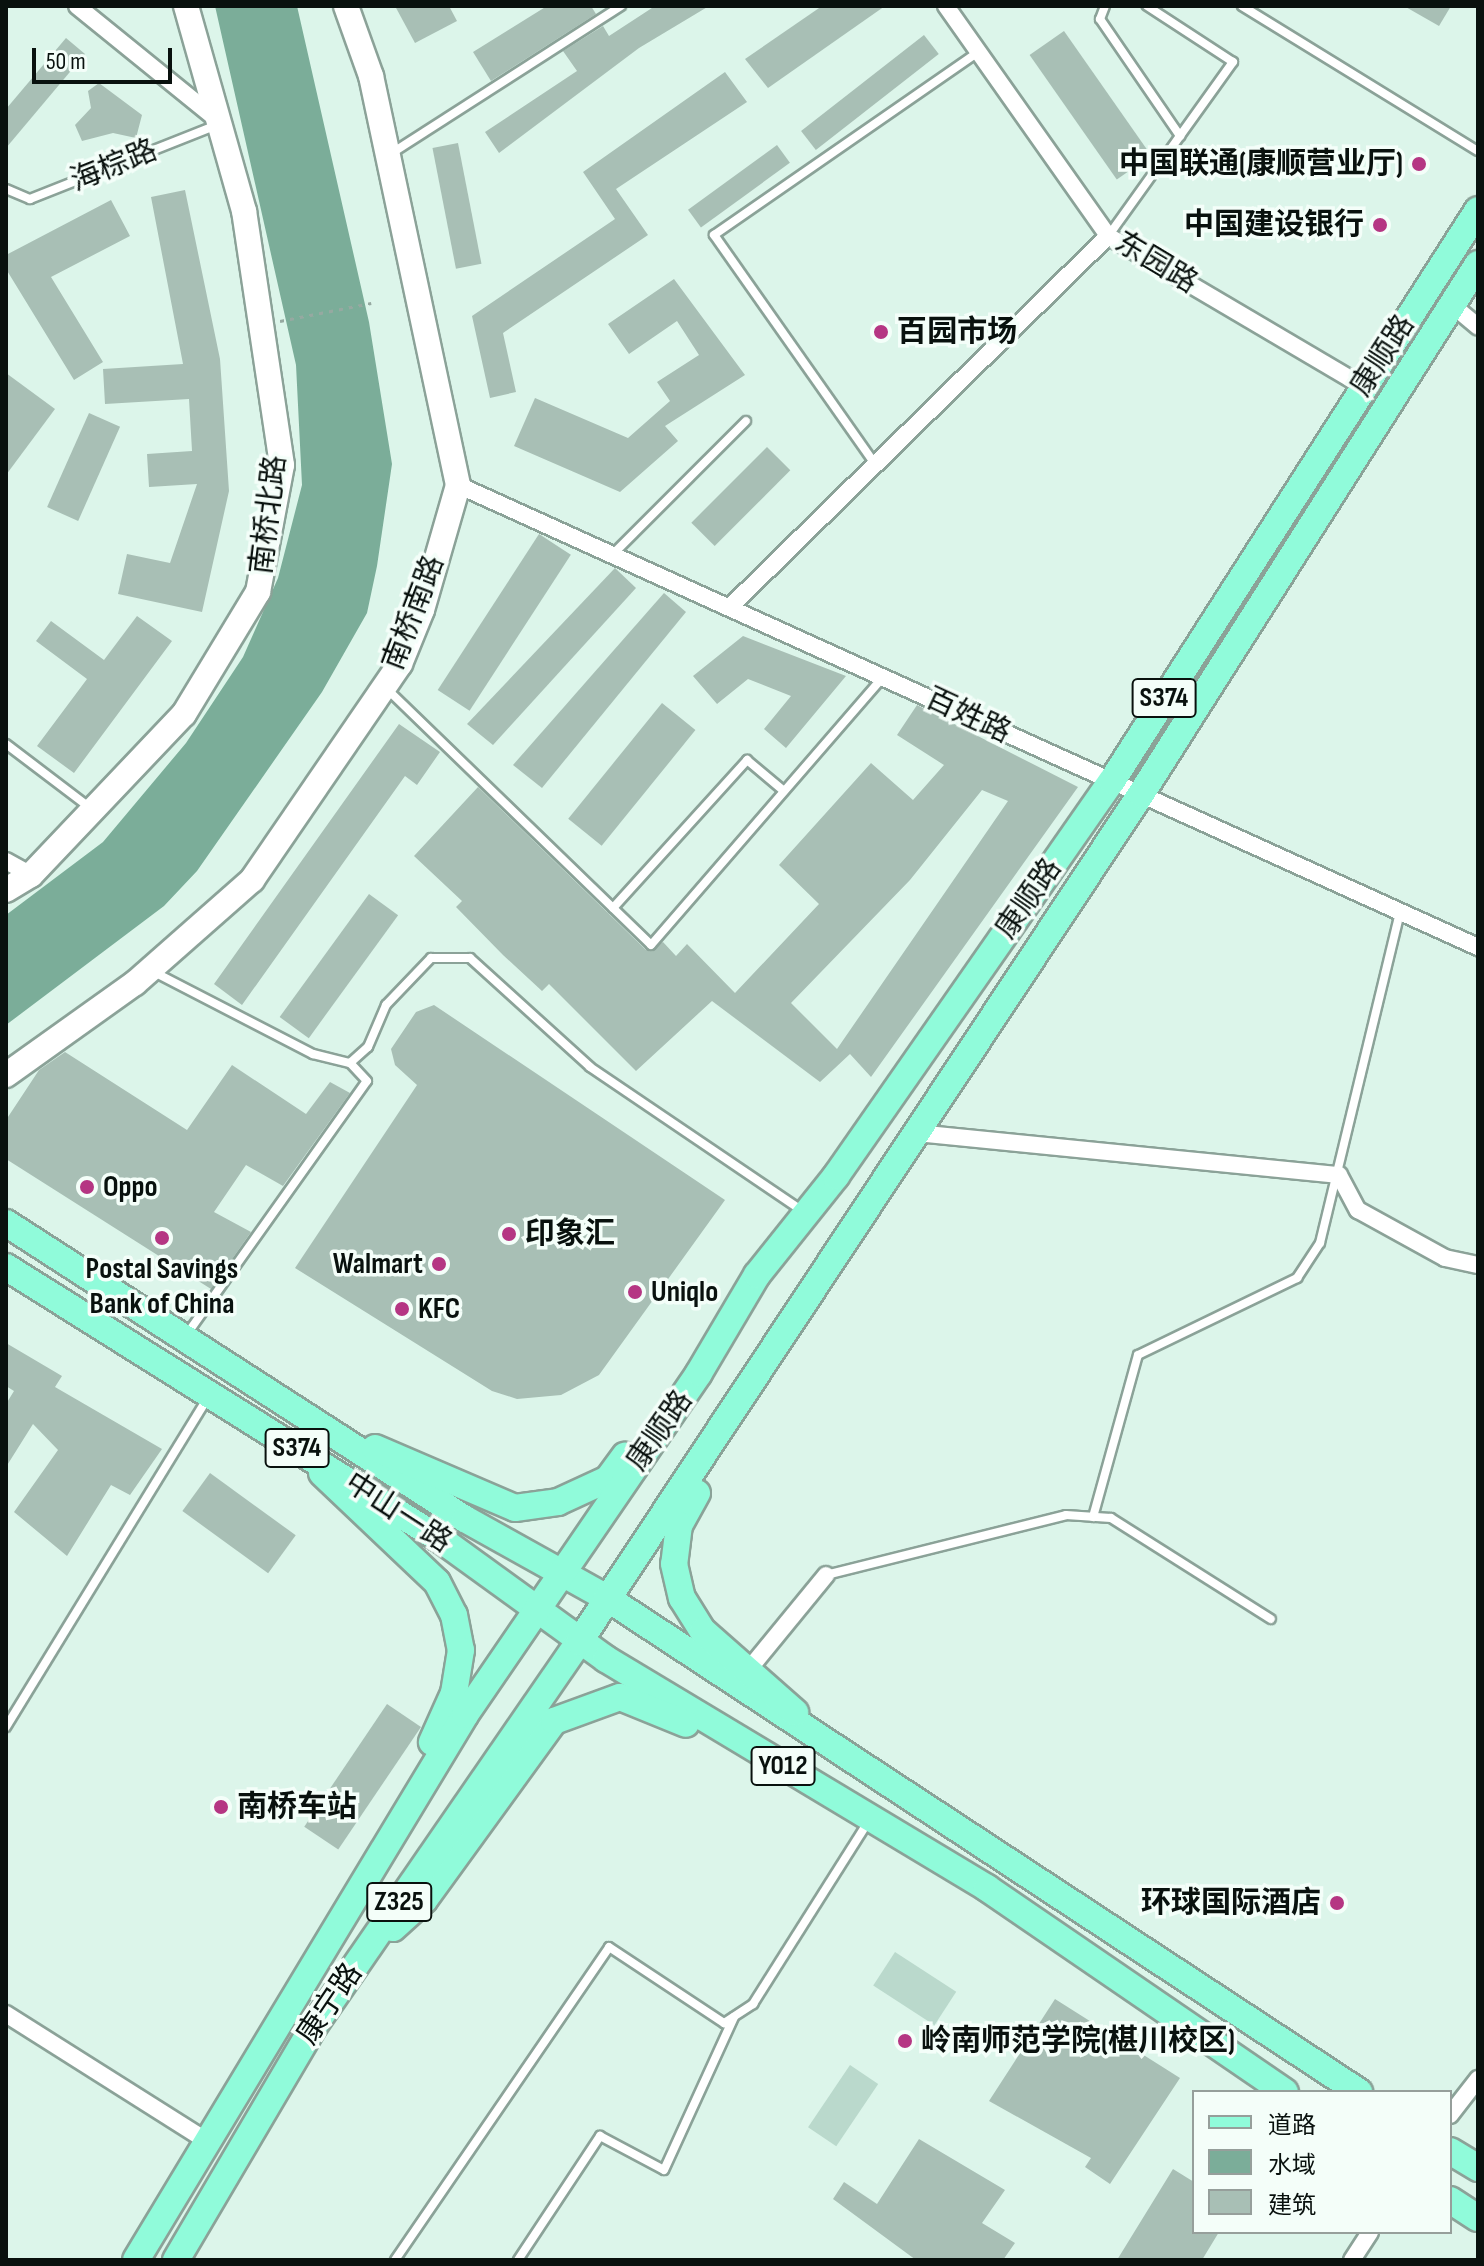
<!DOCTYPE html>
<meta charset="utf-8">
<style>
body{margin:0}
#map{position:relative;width:1484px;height:2266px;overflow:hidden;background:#dcf5ea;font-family:"Sofia Sans Condensed","Noto Sans SC",sans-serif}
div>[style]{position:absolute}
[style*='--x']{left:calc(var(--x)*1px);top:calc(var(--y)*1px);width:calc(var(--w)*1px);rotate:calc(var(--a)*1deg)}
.green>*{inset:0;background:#bad9cc;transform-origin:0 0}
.water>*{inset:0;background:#7bad99}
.building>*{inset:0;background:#a8bfb5;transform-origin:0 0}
.path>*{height:3px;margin-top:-1.5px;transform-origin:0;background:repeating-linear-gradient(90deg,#96a9a1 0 4px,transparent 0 10px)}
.roads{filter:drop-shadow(2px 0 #8ba298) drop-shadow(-2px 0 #8ba298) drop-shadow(0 2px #8ba298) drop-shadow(0 -2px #8ba298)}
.lane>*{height:8px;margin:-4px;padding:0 4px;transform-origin:4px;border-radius:4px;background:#fff}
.street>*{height:16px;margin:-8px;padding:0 8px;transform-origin:8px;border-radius:8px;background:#fff}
.secondary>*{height:24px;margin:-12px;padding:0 12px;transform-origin:12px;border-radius:12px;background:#fff}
.primary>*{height:26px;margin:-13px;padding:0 13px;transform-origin:13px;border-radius:13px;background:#90fbda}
.dots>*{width:22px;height:22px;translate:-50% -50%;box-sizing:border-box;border:4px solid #f4fef9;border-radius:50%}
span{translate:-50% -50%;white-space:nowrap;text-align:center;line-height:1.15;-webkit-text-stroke:7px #f4fef9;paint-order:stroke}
.shield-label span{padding:2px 6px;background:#f4fef9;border:2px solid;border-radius:6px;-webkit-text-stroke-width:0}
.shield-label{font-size:28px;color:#09110e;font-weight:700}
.poi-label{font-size:30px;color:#09110e;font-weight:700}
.right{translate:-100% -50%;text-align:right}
.left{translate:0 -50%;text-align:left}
.street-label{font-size:30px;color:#09110e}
.frame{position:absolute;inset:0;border:8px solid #09110e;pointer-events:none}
.legend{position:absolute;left:1192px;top:2090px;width:260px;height:144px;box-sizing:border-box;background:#f4fef9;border:2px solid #969f9b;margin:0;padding:10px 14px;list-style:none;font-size:24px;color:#09110e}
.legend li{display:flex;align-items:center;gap:16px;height:40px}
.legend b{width:40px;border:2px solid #969f9b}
.scale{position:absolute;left:32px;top:48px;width:140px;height:36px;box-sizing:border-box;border:4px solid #09110e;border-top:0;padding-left:10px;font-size:24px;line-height:28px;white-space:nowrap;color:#09110e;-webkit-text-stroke:6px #f4fef9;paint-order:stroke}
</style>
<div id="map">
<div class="green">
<i style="left:895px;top:1952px;width:73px;height:40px;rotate:33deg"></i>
<i style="left:850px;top:2065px;width:34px;height:75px;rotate:34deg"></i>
</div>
<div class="water">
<i style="clip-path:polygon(215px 6px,297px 6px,369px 322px,392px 464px,377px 566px,367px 613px,322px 692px,197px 871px,164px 906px,6px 1025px,6px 915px,103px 842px,186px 743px,243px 657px,278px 578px,302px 485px,296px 365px)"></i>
</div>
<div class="building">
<i style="clip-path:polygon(395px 6px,449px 6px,457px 21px,415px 43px)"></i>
<i style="clip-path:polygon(547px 6px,591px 6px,596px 14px,491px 81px,473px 52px)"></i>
<i style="clip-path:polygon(655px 6px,709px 6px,639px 48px,499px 153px,485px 132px,577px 71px,563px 51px,603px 26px,609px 36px)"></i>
<i style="clip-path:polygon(822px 6px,885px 6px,768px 88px,745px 59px)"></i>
<i style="clip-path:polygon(1404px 6px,1451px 6px,1439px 26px)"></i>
<i style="left:1064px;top:31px;width:152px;height:42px;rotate:55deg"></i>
<i style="left:924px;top:35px;width:24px;height:156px;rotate:52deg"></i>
<i style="clip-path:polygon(66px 38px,85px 54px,6px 148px,6px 109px)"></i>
<i style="clip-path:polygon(725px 72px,747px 102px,616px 189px,648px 235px,503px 333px,516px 392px,490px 398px,472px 316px,615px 219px,583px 172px)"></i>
<i style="clip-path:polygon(99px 83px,142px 115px,136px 138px,113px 133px,82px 141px,75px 125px,91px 108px,88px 91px)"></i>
<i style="left:458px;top:143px;width:123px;height:26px;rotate:79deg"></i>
<i style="left:777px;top:145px;width:22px;height:110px;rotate:54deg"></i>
<i style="clip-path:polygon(185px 190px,220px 359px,229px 491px,202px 612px,118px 594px,127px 554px,170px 563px,197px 484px,149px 487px,147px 454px,192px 451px,189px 399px,105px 404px,103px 369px,183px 364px,151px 197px)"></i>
<i style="clip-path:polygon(111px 200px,130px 236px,51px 277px,103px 362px,74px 380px,6px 269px,6px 255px)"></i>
<i style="clip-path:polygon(674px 279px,745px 375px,665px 426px,678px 441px,620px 492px,514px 446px,535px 398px,628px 438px,670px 401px,657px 382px,699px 355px,677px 321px,629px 354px,608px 324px)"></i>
<i style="clip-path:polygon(6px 373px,55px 409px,6px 475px)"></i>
<i style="left:89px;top:413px;width:34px;height:103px;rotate:24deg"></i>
<i style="left:767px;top:447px;width:33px;height:107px;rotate:45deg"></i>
<i style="left:539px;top:534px;width:38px;height:186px;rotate:33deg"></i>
<i style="clip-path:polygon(615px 568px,636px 588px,493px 745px,467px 724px)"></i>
<i style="clip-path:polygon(664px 593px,686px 612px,542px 788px,513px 765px)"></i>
<i style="clip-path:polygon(137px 616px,172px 641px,74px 773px,37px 746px,87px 679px,36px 641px,51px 621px,104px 660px)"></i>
<i style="clip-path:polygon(743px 636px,846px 676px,786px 748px,764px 729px,791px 696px,748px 679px,717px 704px,693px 676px)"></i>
<i style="left:662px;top:703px;width:43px;height:149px;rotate:39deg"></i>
<i style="clip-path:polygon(evenodd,917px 705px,1078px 787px,871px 1077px,850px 1054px,820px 1082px,712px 1001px,636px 1071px,549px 984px,542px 991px,503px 955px,456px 907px,462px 901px,414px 856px,478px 787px,646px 950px,663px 942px,676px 956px,687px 944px,735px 993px,819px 904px,779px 865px,871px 763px,913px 800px,944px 765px,897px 735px,917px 705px,982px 790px,1008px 801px,837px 1049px,791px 1003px,910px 880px,982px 790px)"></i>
<i style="clip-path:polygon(399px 724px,440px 752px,417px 785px,405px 776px,242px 1005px,214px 984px)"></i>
<i style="left:369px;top:894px;width:36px;height:152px;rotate:36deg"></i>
<i style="clip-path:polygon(434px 1005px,725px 1200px,599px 1375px,561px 1395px,517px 1399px,492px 1391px,295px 1268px,417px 1085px,395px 1065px,391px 1049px,416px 1012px)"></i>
<i style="clip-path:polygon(65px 1052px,187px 1130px,232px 1065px,306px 1114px,330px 1082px,350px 1093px,283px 1186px,246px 1165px,214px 1212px,251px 1232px,211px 1289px,6px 1159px,6px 1120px,39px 1070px)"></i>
<i style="clip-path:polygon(6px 1343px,62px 1376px,55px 1387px,162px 1449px,130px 1495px,111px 1485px,67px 1556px,14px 1512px,58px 1450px,33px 1424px,6px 1467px,6px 1404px,14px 1391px,6px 1386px)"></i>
<i style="left:210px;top:1473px;width:106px;height:47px;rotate:36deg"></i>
<i style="left:387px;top:1704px;width:41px;height:148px;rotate:34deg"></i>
<i style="clip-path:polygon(1055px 1999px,1180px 2078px,1110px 2184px,1085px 2167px,1091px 2158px,989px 2101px)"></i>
<i style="clip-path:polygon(919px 2139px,1005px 2190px,982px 2223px,1015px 2243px,1003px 2260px,916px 2260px,833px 2199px,844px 2182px,877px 2204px)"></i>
<i style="clip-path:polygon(1173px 2169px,1194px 2182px,1194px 2232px,1219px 2232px,1202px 2260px,1117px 2260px)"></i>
</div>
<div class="path">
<i style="--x:280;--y:321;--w:93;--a:-11.2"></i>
</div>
<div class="roads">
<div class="lane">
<i style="--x:1105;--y:6;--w:14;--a:111"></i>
<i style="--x:1100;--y:19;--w:142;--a:55.6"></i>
<i style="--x:1242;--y:6;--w:277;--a:31.6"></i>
<i style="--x:392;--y:153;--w:272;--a:-32.7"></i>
<i style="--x:6;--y:189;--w:26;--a:23"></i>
<i style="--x:30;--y:199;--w:201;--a:-21.6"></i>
<i style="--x:1109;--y:235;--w:213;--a:-54.4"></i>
<i style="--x:1233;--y:62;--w:103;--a:-146.9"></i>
<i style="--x:875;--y:464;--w:280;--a:-125.1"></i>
<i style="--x:714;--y:235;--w:321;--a:-34.7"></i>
<i style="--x:613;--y:554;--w:188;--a:-45"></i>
<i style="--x:388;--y:690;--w:366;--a:44.1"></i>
<i style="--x:651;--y:945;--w:354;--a:-49.1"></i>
<i style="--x:6;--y:744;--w:104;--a:37.2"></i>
<i style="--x:613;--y:908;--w:200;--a:-47.8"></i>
<i style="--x:747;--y:760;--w:48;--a:40"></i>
<i style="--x:154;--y:972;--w:179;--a:27.3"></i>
<i style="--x:313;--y:1054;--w:38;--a:14"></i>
<i style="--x:350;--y:1063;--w:24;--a:-42"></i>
<i style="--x:368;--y:1047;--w:46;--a:-66.8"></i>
<i style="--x:386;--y:1005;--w:65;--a:-46.2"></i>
<i style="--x:431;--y:958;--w:39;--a:0"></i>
<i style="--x:470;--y:958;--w:162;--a:42.2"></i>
<i style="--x:590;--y:1067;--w:257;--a:34.1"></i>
<i style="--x:187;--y:1334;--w:310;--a:-54.6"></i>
<i style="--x:367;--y:1081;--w:25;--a:-133"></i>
<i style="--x:1093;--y:1517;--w:168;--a:-74.5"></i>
<i style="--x:1138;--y:1355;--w:177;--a:-25.8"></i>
<i style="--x:1297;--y:1278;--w:42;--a:-56.7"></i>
<i style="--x:1320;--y:1243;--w:341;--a:-76.4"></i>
<i style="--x:826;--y:1575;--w:247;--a:-14"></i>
<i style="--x:1066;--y:1515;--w:45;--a:3.8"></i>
<i style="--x:1111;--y:1518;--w:189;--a:32.3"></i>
<i style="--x:6;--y:1727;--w:387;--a:-58.5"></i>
<i style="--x:395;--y:2260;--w:379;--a:-55.6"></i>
<i style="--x:609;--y:1947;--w:138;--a:33.5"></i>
<i style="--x:724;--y:2023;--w:35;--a:-33"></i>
<i style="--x:753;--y:2004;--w:215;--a:-57.7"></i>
<i style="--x:518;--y:2260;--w:149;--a:-56.5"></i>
<i style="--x:600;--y:2136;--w:72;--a:28"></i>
<i style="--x:664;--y:2170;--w:168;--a:-65.4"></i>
</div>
<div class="street">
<i style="--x:77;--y:6;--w:183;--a:39"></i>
<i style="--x:946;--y:6;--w:281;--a:54.8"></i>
<i style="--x:1108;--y:236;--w:296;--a:30.5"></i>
<i style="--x:1451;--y:304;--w:35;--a:40"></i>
<i style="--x:458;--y:485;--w:1120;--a:24.37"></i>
<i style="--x:730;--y:607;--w:530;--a:-44.46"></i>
<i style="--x:6;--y:861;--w:29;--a:29"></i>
<i style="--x:917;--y:1133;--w:424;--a:5.7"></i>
<i style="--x:1339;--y:1175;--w:40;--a:62"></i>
<i style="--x:1358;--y:1210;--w:99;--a:28.9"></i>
<i style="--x:1445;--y:1258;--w:34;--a:12"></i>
<i style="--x:750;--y:1668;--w:120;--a:-50.7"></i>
<i style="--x:6;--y:2014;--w:236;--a:32.3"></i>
<i style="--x:1450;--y:2115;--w:46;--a:-52.1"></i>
<i style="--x:1352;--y:2260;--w:33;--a:-57"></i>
</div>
<div class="secondary">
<i style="--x:6;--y:890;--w:29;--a:-31"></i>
<i style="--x:31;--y:875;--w:222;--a:-46.5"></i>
<i style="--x:184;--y:714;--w:143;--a:-58.8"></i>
<i style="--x:258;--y:592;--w:129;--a:-79.3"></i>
<i style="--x:282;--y:465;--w:257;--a:-98.5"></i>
<i style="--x:244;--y:211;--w:213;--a:-105.8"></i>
<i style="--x:6;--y:1075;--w:158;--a:-35.5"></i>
<i style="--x:135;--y:983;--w:156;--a:-41.4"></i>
<i style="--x:252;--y:880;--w:262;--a:-55.6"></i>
<i style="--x:400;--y:664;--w:58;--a:-67.8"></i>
<i style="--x:422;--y:610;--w:130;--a:-73.9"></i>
<i style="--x:458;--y:485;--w:418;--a:-102"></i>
<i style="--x:371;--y:76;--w:74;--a:-109.7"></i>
</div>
<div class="primary">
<i style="--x:6;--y:1223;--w:546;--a:32.82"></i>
<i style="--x:465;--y:1519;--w:162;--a:29.1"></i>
<i style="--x:607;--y:1598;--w:900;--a:33.3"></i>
<i style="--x:6;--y:1267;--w:516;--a:32.09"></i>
<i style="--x:443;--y:1541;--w:201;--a:35.9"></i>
<i style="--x:606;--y:1659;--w:445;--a:31"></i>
<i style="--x:987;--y:1888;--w:361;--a:34.4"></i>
<i style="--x:375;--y:1448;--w:152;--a:23.2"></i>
<i style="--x:515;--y:1508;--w:43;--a:-7.9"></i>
<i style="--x:558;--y:1502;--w:55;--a:-24.7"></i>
<i style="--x:608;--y:1479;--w:29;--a:-54"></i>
<i style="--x:322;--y:1473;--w:158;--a:43.5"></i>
<i style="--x:437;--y:1582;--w:37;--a:63"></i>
<i style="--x:454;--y:1615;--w:36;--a:79"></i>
<i style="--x:461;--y:1650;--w:44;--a:99.2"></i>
<i style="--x:454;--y:1693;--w:54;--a:114.2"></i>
<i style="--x:697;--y:1493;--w:37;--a:119"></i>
<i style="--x:679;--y:1525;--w:39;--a:97"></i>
<i style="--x:674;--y:1564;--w:35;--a:77"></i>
<i style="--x:682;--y:1598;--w:39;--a:58"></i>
<i style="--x:703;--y:1631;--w:123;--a:41.4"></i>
<i style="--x:393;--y:1928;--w:42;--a:-42.1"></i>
<i style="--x:424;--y:1900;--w:221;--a:-54"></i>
<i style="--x:554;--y:1721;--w:70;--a:-20"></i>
<i style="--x:620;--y:1697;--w:71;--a:22.2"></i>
<i style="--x:1450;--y:2151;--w:33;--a:31"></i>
<i style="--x:1450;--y:2200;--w:33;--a:33"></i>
<i style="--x:136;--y:2260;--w:637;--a:-58.88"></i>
<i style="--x:465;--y:1715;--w:414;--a:-55.6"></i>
<i style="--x:699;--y:1373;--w:114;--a:-59.4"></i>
<i style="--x:757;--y:1275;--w:127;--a:-51.4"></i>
<i style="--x:836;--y:1176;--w:482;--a:-55.1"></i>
<i style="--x:1112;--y:781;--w:678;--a:-57.34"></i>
<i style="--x:176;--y:2260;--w:272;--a:-59.5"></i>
<i style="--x:314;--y:2026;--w:467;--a:-55.4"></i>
<i style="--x:579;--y:1642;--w:1017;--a:-56.47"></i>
<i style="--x:1141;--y:794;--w:628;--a:-57.55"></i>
</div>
</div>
<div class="dots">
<i style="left:1419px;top:164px;background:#b53683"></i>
<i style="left:1380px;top:225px;background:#b53683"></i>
<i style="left:881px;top:332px;background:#b53683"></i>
<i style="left:87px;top:1187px;background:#b53683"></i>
<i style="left:509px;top:1234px;background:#b53683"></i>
<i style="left:162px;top:1238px;background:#b53683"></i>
<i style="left:439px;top:1264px;background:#b53683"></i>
<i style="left:635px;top:1292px;background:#b53683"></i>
<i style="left:402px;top:1309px;background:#b53683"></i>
<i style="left:221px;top:1807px;background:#b53683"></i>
<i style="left:1337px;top:1903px;background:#b53683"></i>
<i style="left:905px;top:2041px;background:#b53683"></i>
</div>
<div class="shield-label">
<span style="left:1164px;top:698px">S374</span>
<span style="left:297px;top:1448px">S374</span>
<span style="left:783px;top:1766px">Y012</span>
<span style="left:399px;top:1902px">Z325</span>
</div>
<div class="poi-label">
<span class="right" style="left:1403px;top:164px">中国联通(康顺营业厅)</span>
<span class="right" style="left:1364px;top:225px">中国建设银行</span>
<span class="left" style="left:897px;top:332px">百园市场</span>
<span class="left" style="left:103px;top:1187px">Oppo</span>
<span class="left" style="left:525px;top:1234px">印象汇</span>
<span class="right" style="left:423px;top:1264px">Walmart</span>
<span style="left:162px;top:1286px">Postal Savings<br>Bank of China</span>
<span class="left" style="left:651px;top:1292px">Uniqlo</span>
<span class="left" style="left:418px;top:1309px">KFC</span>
<span class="left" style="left:237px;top:1807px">南桥车站</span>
<span class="right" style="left:1321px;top:1903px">环球国际酒店</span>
<span class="left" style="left:921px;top:2041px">岭南师范学院(椹川校区)</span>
</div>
<div class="street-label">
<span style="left:114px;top:166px;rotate:-22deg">海棕路</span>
<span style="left:1156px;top:263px;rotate:31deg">东园路</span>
<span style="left:1383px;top:356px;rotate:-57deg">康顺路</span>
<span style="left:269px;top:515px;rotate:-83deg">南桥北路</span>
<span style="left:414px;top:613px;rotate:-69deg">南桥南路</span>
<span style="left:968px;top:716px;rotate:25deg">百姓路</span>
<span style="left:1029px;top:899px;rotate:-55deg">康顺路</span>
<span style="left:660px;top:1431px;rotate:-55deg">康顺路</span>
<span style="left:398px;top:1513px;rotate:33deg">中山一路</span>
<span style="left:330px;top:2004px;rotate:-56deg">康宁路</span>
</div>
<div class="frame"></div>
<ul class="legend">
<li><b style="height:10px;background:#90fbda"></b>道路</li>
<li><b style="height:22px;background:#7bad99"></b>水域</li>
<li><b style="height:22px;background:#a8bfb5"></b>建筑</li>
</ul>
<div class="scale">50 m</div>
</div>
